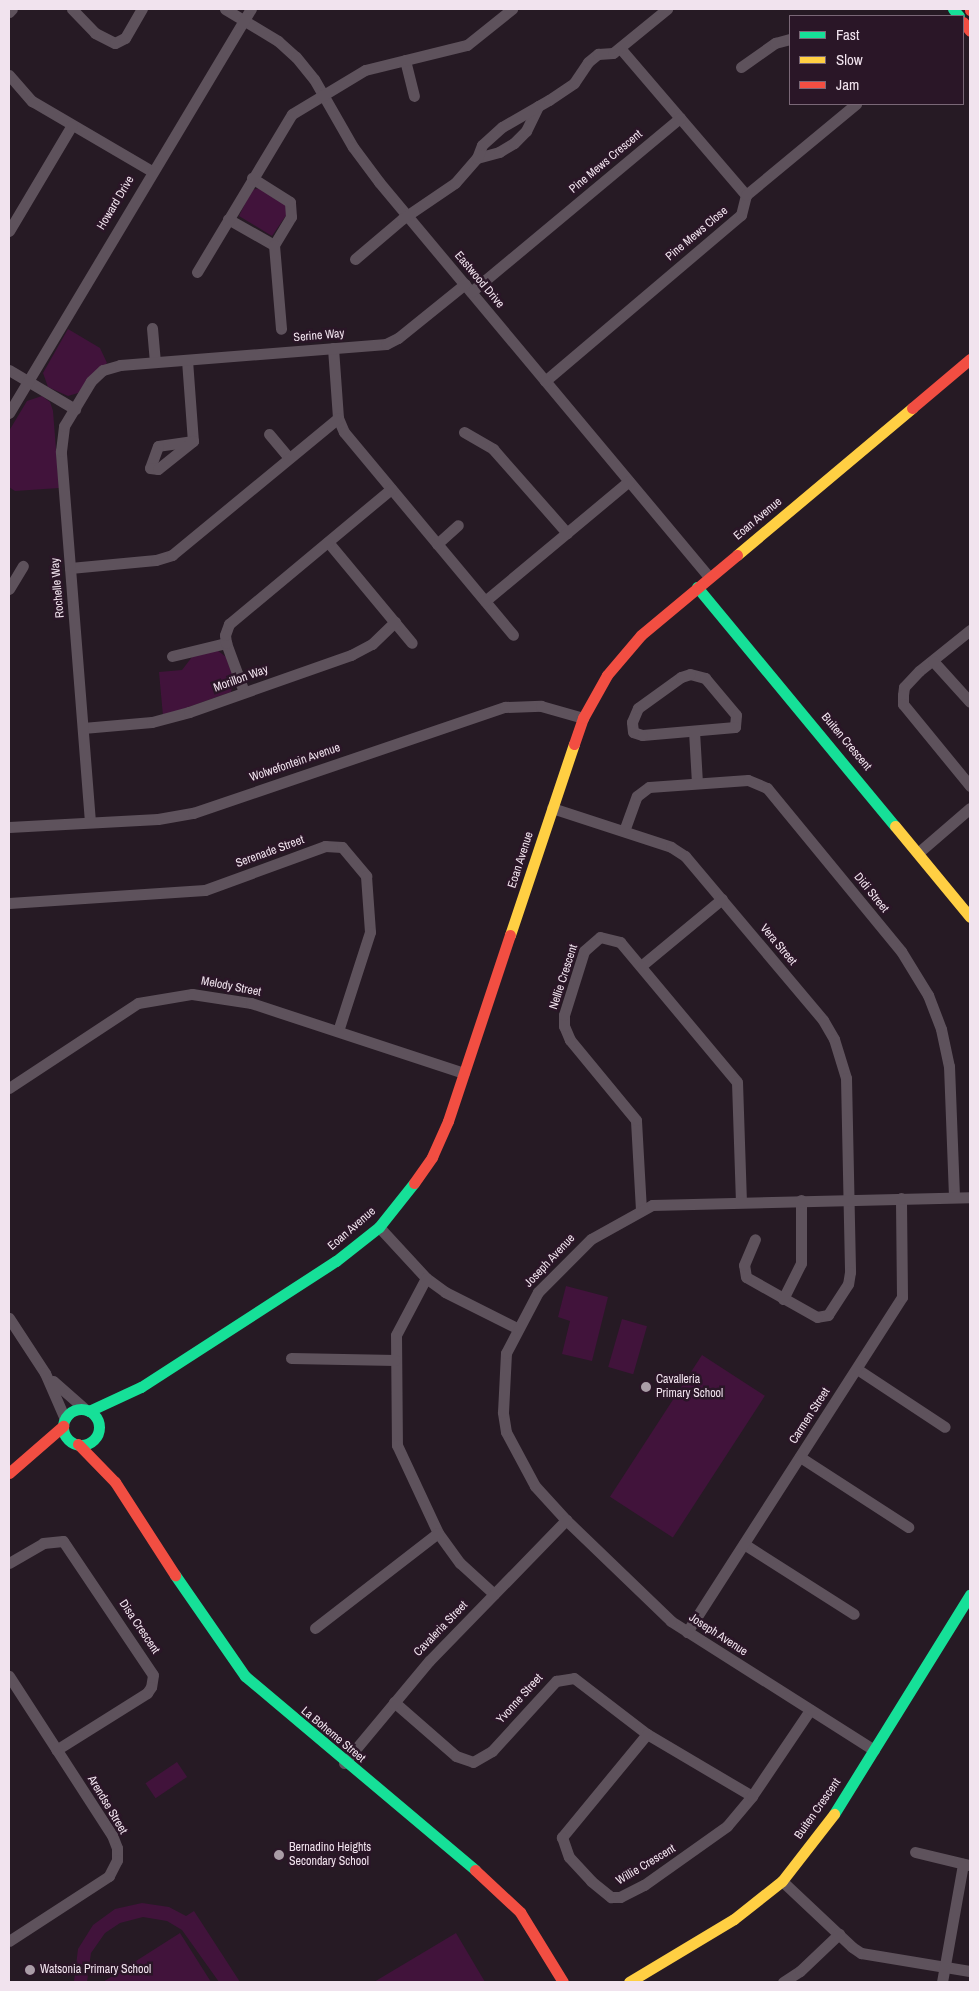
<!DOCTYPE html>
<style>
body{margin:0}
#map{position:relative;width:979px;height:1991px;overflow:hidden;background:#261a24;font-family:"Archivo Narrow",sans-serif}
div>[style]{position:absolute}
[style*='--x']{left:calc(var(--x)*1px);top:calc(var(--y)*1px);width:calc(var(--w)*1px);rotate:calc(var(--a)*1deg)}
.green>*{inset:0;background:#41133b;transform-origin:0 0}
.street>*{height:11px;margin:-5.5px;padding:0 5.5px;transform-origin:5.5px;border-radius:5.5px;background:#5e525c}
.fast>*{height:11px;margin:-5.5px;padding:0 5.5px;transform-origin:5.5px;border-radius:5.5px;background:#16e098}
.fast>.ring{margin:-5.5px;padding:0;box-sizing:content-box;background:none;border:11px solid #16e098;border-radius:50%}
.slow>*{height:11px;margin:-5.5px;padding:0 5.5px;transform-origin:5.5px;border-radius:5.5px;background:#ffcf43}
.jam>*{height:11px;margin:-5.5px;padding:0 5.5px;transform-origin:5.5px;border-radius:5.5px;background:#f24e42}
.dots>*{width:14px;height:14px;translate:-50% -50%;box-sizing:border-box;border:2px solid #2a1627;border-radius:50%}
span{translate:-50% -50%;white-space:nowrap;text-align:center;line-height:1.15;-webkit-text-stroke:5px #2a1627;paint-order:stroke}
.street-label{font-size:12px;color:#f1e3ee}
.poi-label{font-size:12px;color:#f1e3ee}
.left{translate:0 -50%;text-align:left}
.frame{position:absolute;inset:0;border:10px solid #f1e3ee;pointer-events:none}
.legend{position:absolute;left:789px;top:15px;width:175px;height:90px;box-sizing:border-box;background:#2a1627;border:1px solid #7a6877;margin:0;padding:6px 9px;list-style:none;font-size:15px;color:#f1e3ee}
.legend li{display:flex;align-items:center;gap:10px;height:25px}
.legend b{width:25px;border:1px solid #7a6877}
</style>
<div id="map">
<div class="green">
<i style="clip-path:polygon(259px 188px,284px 201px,289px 211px,272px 236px,239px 216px,252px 190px)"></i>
<i style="clip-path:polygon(68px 329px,100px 348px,107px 363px,78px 393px,68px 396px,48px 387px,43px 373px)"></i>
<i style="clip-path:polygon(42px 396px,50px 402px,53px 411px,59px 488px,15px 491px,9px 487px,9px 431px,27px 401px)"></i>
<i style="clip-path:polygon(217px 650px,226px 657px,234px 680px,231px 692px,163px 716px,159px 672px,182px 670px,192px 657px)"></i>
<i style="clip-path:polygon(566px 1286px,608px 1297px,592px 1361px,562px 1354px,570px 1321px,558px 1317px)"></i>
<i style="left:622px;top:1319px;width:26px;height:50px;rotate:16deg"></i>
<i style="left:702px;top:1355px;width:75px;height:169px;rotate:33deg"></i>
<i style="left:177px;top:1762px;width:18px;height:38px;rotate:56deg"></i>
<i style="clip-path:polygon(142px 1903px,169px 1907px,186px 1916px,194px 1911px,240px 1982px,219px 1982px,182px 1930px,167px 1921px,143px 1917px,120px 1923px,105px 1933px,91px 1953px,87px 1982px,74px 1982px,78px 1949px,93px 1925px,115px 1909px)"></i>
<i style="clip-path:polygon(180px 1933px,211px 1982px,103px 1982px)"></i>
<i style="clip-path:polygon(456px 1933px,485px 1982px,374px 1982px)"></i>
</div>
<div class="street">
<i style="--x:72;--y:9;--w:33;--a:46"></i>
<i style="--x:95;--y:33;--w:22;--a:27"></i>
<i style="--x:115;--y:43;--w:11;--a:-27"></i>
<i style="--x:125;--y:38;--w:34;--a:-60"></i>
<i style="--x:225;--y:9;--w:62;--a:31.1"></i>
<i style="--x:278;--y:41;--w:24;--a:42"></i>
<i style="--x:296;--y:57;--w:28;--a:51"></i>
<i style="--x:314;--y:79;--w:78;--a:60.2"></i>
<i style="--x:353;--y:147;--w:44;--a:53.4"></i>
<i style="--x:379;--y:182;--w:515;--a:50.12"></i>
<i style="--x:9;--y:12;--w:4;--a:-45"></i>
<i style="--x:620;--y:48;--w:194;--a:49.4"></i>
<i style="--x:405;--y:60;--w:37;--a:76"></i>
<i style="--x:741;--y:67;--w:42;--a:-35.2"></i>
<i style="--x:775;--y:43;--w:16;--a:-15"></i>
<i style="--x:9;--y:75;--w:35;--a:49"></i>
<i style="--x:32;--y:101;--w:139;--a:30.3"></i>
<i style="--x:477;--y:158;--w:23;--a:-15"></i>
<i style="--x:499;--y:152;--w:17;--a:-31"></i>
<i style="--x:514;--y:143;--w:17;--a:-45"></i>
<i style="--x:526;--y:131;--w:28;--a:-64"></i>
<i style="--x:228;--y:219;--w:53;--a:29.5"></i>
<i style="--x:274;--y:245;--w:33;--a:-59"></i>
<i style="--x:291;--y:217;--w:15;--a:-94"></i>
<i style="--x:290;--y:202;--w:45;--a:-147.7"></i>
<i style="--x:9;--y:231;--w:123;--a:-59.3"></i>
<i style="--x:274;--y:245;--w:84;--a:85.2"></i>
<i style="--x:355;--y:259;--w:62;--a:-40.4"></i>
<i style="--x:402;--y:219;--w:64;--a:-34.2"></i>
<i style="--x:455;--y:183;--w:33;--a:-49"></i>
<i style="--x:477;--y:158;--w:14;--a:-69"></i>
<i style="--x:482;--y:145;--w:27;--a:-42"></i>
<i style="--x:502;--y:127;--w:54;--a:-29.9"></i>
<i style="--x:549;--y:100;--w:30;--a:-34"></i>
<i style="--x:574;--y:83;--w:25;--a:-56"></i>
<i style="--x:588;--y:62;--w:13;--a:-39"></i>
<i style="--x:598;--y:54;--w:15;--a:-4"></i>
<i style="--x:613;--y:53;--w:70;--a:-39.2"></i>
<i style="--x:197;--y:272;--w:184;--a:-59"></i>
<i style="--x:292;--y:114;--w:85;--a:-31.1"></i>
<i style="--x:365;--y:70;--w:105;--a:-13.8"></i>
<i style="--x:467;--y:45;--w:58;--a:-38.7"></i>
<i style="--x:471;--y:292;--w:272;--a:-39.8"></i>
<i style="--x:152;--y:328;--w:34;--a:85"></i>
<i style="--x:333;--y:348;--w:70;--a:85.9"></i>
<i style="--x:338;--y:418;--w:15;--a:67"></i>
<i style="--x:344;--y:432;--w:264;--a:50.2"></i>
<i style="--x:187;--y:360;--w:81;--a:85.8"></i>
<i style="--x:193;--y:441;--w:35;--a:172"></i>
<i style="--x:158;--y:446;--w:23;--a:110"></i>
<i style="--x:150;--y:468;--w:8;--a:7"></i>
<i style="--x:158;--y:469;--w:45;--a:-38.7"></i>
<i style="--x:9;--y:370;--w:77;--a:30.6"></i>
<i style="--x:545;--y:381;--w:257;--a:-40.3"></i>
<i style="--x:741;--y:215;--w:21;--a:-76"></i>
<i style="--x:746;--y:195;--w:143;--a:-39.6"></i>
<i style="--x:9;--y:413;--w:471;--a:-59.1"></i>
<i style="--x:464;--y:432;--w:34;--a:30"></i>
<i style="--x:493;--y:449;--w:112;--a:48.6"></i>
<i style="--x:269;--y:434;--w:31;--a:50"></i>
<i style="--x:328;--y:542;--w:131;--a:50.3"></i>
<i style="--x:437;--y:544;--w:28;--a:-42"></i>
<i style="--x:70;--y:568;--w:86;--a:-5.3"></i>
<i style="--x:156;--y:560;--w:17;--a:-17"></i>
<i style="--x:172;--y:555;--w:215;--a:-39.5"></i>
<i style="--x:9;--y:589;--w:27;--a:-59"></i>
<i style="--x:485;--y:601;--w:187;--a:-39.8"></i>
<i style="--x:970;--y:630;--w:65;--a:141.2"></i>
<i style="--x:919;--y:671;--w:22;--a:133"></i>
<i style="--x:904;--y:687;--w:8;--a:97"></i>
<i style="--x:903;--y:695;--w:9;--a:90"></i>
<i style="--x:903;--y:704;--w:106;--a:50.7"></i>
<i style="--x:172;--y:656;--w:56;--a:-13.5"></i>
<i style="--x:933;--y:661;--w:55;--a:47.9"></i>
<i style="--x:690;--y:674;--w:16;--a:15"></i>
<i style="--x:705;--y:678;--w:48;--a:50"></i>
<i style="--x:736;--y:715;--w:12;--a:95"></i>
<i style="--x:735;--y:727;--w:93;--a:175.1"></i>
<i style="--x:642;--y:735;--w:9;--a:-162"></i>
<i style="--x:633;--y:732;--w:10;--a:-96"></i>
<i style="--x:632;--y:722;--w:15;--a:-67"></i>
<i style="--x:638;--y:708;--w:53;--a:-35.8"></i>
<i style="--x:681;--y:677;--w:9;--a:-18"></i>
<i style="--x:244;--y:692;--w:52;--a:-110.2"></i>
<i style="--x:226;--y:643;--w:8;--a:-97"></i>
<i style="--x:225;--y:635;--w:12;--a:-70"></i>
<i style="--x:229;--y:624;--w:211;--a:-39.8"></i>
<i style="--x:83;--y:728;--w:69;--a:-5"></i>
<i style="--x:152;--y:722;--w:38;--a:-15"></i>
<i style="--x:189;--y:712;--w:172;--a:-19.4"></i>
<i style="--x:351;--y:655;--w:24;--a:-28"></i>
<i style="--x:372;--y:644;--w:32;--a:-44"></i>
<i style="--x:694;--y:731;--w:52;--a:86.7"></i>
<i style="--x:552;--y:808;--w:125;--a:18.1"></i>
<i style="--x:671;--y:847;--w:17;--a:33"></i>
<i style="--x:685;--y:856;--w:214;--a:49.9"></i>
<i style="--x:823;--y:1020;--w:22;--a:60"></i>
<i style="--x:834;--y:1039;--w:41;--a:72.9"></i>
<i style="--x:846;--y:1078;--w:194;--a:88.8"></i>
<i style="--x:850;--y:1272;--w:12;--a:99"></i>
<i style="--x:848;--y:1284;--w:37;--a:123"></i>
<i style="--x:828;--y:1315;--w:11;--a:170"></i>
<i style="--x:817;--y:1317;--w:81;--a:-150.6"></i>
<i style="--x:746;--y:1277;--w:12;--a:-99"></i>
<i style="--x:744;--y:1265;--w:28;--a:-67"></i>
<i style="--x:90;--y:822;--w:372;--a:-94.5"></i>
<i style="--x:61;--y:451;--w:25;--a:-83"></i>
<i style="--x:64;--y:426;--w:52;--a:-59"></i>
<i style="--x:91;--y:381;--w:16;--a:-43"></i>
<i style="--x:103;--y:370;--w:18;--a:-16"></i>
<i style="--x:120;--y:365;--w:267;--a:-4.5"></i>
<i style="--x:386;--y:344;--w:13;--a:-27"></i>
<i style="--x:398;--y:338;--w:86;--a:-38.9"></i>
<i style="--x:9;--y:827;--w:149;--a:-3.1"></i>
<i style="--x:158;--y:819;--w:36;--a:-10"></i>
<i style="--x:193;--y:813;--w:330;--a:-18.8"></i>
<i style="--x:505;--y:707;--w:36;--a:-2"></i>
<i style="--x:541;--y:706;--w:44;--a:15.9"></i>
<i style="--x:624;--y:831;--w:37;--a:-70"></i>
<i style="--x:637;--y:796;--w:15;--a:-37"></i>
<i style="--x:649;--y:787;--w:99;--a:-4"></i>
<i style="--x:748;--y:780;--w:21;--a:23"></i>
<i style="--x:767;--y:788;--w:211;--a:50.6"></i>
<i style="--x:901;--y:951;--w:52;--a:58.5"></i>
<i style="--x:928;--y:995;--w:36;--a:69"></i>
<i style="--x:941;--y:1029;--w:38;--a:78"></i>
<i style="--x:949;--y:1066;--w:131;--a:87.8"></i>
<i style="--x:919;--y:852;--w:67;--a:-40.8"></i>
<i style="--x:9;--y:903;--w:196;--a:-3.8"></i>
<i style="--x:205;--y:890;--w:128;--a:-20.1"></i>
<i style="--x:325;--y:846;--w:17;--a:3"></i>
<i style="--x:342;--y:847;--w:38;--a:50"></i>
<i style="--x:366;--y:876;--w:56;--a:85.9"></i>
<i style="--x:370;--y:932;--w:104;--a:107.9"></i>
<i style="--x:641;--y:966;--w:105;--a:-39.6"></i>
<i style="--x:9;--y:1088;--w:154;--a:-33.4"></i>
<i style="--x:138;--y:1003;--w:55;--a:-9.5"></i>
<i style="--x:192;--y:994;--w:60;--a:8.7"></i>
<i style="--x:251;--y:1003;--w:224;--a:18.2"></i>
<i style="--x:641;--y:1210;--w:90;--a:-93.2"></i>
<i style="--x:636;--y:1120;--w:104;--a:-129.5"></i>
<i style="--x:570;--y:1040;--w:15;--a:-113"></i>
<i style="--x:564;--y:1026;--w:11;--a:-90"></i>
<i style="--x:564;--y:1015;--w:67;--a:-72.6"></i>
<i style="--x:584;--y:951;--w:21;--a:-41"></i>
<i style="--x:600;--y:937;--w:21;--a:14"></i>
<i style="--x:620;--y:942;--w:182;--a:50.1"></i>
<i style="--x:737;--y:1082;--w:119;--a:88.1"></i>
<i style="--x:379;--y:1227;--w:69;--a:47.3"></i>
<i style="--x:426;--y:1278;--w:24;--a:36"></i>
<i style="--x:445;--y:1292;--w:80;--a:26.6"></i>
<i style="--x:426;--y:1278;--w:64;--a:117.8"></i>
<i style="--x:396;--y:1335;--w:110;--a:89.5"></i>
<i style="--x:397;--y:1445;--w:97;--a:65"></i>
<i style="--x:438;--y:1533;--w:37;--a:54"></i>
<i style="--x:460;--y:1563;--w:46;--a:42.4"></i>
<i style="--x:783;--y:1299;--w:40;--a:-63.4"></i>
<i style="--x:801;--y:1263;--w:63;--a:-90"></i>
<i style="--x:9;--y:1318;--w:66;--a:56.8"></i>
<i style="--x:45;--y:1373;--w:50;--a:66.5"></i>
<i style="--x:291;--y:1358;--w:104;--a:1.1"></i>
<i style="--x:857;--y:1369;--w:105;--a:33.4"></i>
<i style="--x:53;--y:1381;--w:43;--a:41.2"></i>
<i style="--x:800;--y:1457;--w:129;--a:32.9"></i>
<i style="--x:744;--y:1544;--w:130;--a:32.5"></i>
<i style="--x:9;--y:1563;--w:39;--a:-30"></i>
<i style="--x:43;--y:1543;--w:20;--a:-6"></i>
<i style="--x:63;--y:1541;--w:161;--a:56.1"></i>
<i style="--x:153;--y:1675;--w:12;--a:99"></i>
<i style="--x:151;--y:1687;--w:7;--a:124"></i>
<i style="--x:147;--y:1693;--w:107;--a:147.9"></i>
<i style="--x:315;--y:1628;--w:155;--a:-37.7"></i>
<i style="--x:687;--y:1632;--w:398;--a:-57.3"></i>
<i style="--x:902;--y:1297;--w:99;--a:-90.6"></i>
<i style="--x:9;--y:1676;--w:189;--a:57.1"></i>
<i style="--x:112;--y:1835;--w:14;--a:69"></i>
<i style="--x:117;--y:1848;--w:12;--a:90"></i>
<i style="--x:117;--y:1860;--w:18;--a:117"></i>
<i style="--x:109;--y:1876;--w:119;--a:147"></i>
<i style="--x:394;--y:1702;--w:82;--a:41.1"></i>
<i style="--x:456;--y:1756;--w:18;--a:19"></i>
<i style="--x:473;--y:1762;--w:22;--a:-30"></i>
<i style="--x:492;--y:1751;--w:95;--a:-47.6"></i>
<i style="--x:556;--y:1681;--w:18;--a:-9"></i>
<i style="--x:574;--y:1678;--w:92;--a:37.5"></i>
<i style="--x:647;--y:1734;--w:122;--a:30.6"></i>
<i style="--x:647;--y:1734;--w:134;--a:129.5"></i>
<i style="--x:562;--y:1837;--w:21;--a:71"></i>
<i style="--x:569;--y:1857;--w:33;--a:47"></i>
<i style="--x:591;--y:1881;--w:26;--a:39"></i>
<i style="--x:611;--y:1897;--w:9;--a:0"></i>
<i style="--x:620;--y:1897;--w:27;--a:-27"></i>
<i style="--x:644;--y:1885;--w:102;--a:-35.4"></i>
<i style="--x:727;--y:1826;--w:39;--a:-50"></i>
<i style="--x:752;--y:1796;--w:104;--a:-56"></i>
<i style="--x:874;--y:1750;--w:241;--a:-147.6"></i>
<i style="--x:671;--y:1621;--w:146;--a:-136.1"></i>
<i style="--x:566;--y:1520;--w:46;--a:-132.4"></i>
<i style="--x:535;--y:1486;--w:61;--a:-118.2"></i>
<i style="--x:506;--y:1432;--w:20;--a:-99"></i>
<i style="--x:503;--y:1412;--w:59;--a:-87.1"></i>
<i style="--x:506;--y:1353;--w:69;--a:-62.3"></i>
<i style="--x:538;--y:1292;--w:75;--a:-45"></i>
<i style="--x:591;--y:1239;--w:70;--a:-29.1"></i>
<i style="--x:652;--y:1205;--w:318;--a:-1.4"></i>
<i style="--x:344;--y:1763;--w:133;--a:-50.2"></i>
<i style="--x:429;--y:1661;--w:197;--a:-45.8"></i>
<i style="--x:915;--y:1852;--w:56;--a:13.5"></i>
<i style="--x:782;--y:1881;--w:96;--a:43.3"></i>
<i style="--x:852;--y:1947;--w:11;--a:34"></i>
<i style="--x:861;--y:1953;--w:110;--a:9.4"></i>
<i style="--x:783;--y:1982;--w:20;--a:-33"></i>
<i style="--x:800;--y:1971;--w:54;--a:-43.5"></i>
<i style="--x:942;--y:1982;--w:120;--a:-79.9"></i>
</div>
<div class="fast">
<i style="--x:953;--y:9;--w:9;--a:49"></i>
<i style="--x:697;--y:587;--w:310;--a:50.4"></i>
<i class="ring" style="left:63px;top:1409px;width:25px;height:25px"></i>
<i style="--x:89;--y:1411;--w:57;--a:-24.8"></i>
<i style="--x:141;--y:1387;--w:232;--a:-32.9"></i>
<i style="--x:336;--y:1261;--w:55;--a:-38.3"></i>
<i style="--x:379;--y:1227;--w:56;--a:-51.5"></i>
<i style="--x:175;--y:1575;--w:123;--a:55.3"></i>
<i style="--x:245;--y:1676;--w:301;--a:40.1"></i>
<i style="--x:834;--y:1814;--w:258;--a:-58.2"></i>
</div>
<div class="slow">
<i style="--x:737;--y:555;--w:229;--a:-40"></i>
<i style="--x:895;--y:826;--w:118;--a:50.5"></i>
<i style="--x:510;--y:935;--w:201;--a:-71.5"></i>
<i style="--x:629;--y:1982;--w:122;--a:-31"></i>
<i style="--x:734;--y:1919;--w:61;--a:-38.4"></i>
<i style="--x:782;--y:1881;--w:85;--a:-52.2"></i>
</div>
<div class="jam">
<i style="--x:970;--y:9;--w:1;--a:90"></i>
<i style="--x:963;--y:22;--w:11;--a:52"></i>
<i style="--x:912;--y:408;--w:76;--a:-40.2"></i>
<i style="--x:574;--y:744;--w:28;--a:-71"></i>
<i style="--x:583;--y:718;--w:49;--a:-60.8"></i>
<i style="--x:607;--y:675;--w:52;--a:-49.6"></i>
<i style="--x:641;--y:635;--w:125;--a:-39.8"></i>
<i style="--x:414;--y:1183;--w:32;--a:-55"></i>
<i style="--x:432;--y:1157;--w:39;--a:-66"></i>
<i style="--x:448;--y:1121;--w:196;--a:-71.6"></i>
<i style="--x:78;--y:1444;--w:53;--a:45.8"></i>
<i style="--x:115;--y:1482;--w:111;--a:57.2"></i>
<i style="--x:9;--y:1473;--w:72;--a:-41"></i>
<i style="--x:475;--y:1870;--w:62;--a:43"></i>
<i style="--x:520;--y:1912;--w:82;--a:58.4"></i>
</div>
<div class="dots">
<i style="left:646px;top:1387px;background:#aa9da7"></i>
<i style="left:279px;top:1855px;background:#aa9da7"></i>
<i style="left:30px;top:1970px;background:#aa9da7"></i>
</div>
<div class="street-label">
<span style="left:606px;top:162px;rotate:-40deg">Pine Mews Crescent</span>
<span style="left:116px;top:203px;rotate:-59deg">Howard Drive</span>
<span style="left:697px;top:234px;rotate:-40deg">Pine Mews Close</span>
<span style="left:479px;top:280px;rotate:50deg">Eastwood Drive</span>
<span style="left:319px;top:336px;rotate:-5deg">Serine Way</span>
<span style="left:758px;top:519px;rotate:-40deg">Eoan Avenue</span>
<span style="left:58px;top:588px;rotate:-95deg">Rochelle Way</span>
<span style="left:241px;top:679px;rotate:-20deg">Morillon Way</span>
<span style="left:846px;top:742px;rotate:50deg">Buiten Crescent</span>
<span style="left:295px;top:763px;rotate:-19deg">Wolwefontein Avenue</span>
<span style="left:270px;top:852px;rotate:-20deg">Serenade Street</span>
<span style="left:521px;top:860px;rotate:-72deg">Eoan Avenue</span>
<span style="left:871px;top:893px;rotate:51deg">Didi Street</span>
<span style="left:778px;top:945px;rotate:50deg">Vera Street</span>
<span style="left:564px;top:977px;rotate:-72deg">Nellie Crescent</span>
<span style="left:231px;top:987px;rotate:11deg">Melody Street</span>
<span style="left:352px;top:1229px;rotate:-41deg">Eoan Avenue</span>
<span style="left:550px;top:1261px;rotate:-47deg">Joseph Avenue</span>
<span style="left:810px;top:1416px;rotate:-57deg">Carmen Street</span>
<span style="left:139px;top:1627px;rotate:56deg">Disa Crescent</span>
<span style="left:441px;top:1629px;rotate:-46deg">Cavaleria Street</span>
<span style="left:718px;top:1635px;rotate:33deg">Joseph Avenue</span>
<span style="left:520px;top:1699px;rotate:-48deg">Yvonne Street</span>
<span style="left:333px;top:1735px;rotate:40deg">La Boheme Street</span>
<span style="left:107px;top:1805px;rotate:59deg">Arendse Street</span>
<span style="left:818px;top:1809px;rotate:-55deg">Buiten Crescent</span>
<span style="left:646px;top:1865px;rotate:-31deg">Willie Crescent</span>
</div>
<div class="poi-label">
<span class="left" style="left:656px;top:1387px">Cavalleria<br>Primary School</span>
<span class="left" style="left:289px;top:1855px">Bernadino Heights<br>Secondary School</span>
<span class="left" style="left:40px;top:1970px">Watsonia Primary School</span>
</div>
<div class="frame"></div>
<ul class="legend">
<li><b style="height:6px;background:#16e098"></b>Fast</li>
<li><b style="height:6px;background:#ffcf43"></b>Slow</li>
<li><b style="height:6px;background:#f24e42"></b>Jam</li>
</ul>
</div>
